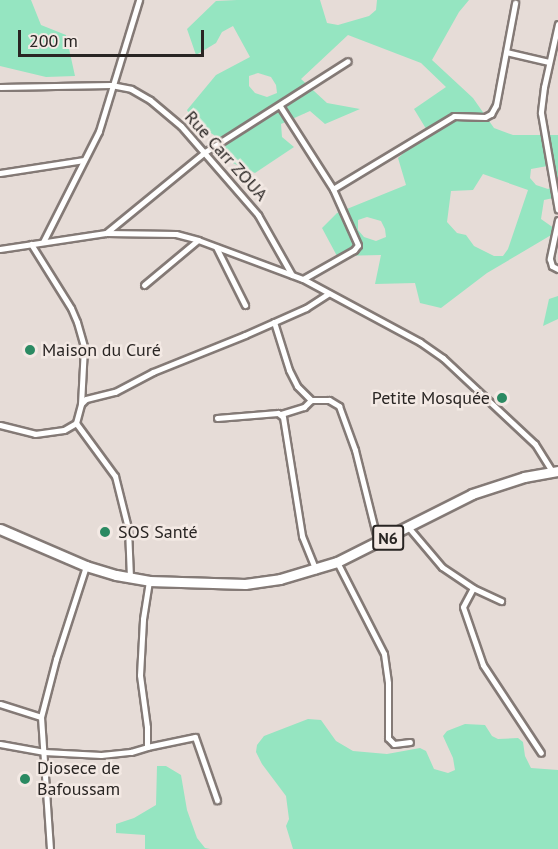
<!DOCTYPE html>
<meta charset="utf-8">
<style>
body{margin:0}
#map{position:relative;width:558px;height:849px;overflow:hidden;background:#e6dcd7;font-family:"PT Sans",sans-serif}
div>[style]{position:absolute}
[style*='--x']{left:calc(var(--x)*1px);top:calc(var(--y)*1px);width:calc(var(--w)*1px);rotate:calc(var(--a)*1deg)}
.green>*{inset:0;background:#95e5c1}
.roads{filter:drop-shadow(2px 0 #847a76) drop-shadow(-2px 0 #847a76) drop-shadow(0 2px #847a76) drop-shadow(0 -2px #847a76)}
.minor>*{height:5px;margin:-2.5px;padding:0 2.5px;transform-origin:2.5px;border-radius:2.5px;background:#fff}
.trunk>*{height:9px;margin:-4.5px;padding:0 4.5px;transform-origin:4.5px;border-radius:4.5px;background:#fff}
.dots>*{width:16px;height:16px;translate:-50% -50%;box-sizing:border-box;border:3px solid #f3e9e4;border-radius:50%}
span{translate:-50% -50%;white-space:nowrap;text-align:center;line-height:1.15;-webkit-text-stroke:5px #f3e9e4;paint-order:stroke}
.shield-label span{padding:2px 4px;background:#f3e9e4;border:2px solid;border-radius:4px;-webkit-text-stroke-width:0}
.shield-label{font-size:16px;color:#292523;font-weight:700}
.street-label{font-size:18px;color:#292523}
.poi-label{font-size:18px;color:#292523}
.left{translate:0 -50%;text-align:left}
.right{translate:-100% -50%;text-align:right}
.scale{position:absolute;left:18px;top:30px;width:186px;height:27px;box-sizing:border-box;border:3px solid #292523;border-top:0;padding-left:8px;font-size:18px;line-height:21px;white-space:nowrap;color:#292523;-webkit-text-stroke:4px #f3e9e4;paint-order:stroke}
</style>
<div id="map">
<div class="green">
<i style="clip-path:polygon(0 0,31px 0,41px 25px,66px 35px,75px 76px,46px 77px,0 66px)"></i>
<i style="clip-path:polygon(evenodd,237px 0,320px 0,327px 23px,338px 25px,369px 16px,376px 10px,377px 0,469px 0,459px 12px,432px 60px,473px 98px,494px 128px,513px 135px,558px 135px,558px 184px,553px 165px,531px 169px,530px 178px,536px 185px,548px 189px,558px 185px,558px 197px,544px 200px,541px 219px,558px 231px,487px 273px,441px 308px,420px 303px,415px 283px,375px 284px,381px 255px,337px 256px,322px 228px,337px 213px,406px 185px,398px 158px,428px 132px,414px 109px,446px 87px,421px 63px,348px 35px,301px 79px,327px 103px,360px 109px,325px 124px,310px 111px,281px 124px,282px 137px,294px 147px,255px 173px,226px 160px,214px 135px,194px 123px,187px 110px,216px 75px,250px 57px,233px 26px,222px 32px,216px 43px,196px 55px,187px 29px,216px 1px,237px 0,258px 73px,271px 77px,276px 85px,277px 93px,267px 97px,255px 93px,249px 86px,249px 76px,258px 73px,237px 0,483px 174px,528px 190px,508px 249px,503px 256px,494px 256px,474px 246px,466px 235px,457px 233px,447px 222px,451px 191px,473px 190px,483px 174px,237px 0,367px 217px,381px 221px,385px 229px,386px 237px,376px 241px,364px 237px,358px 230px,358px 220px,367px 217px)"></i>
<i style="clip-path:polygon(558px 296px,558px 319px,543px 326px,549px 299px)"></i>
<i style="clip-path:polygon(308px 719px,321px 720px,336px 741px,353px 751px,387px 754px,420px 748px,426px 751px,434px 769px,448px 773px,455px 770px,453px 758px,443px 736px,447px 731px,465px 724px,485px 725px,492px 736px,498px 739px,518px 738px,523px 742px,525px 756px,531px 768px,558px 770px,558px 849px,293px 849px,286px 826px,289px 819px,286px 796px,262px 764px,256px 752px,257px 745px,264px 736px)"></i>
<i style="clip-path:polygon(157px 766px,166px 766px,181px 775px,187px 810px,197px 838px,205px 848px,210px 849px,145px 849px,145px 835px,116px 833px,116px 824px,134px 818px,156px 805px)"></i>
</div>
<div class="roads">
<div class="minor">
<i style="--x:558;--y:24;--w:65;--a:102.5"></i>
<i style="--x:544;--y:87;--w:26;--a:97"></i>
<i style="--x:541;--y:113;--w:98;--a:80.1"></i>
<i style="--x:506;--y:52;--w:44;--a:13.1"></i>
<i style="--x:0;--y:87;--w:111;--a:-1"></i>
<i style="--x:111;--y:85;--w:20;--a:11"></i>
<i style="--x:131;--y:89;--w:22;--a:30"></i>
<i style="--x:150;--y:100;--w:40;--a:40"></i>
<i style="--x:181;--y:126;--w:118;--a:49.1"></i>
<i style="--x:258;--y:215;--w:69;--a:60.5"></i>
<i style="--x:280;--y:106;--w:98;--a:57.4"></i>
<i style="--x:333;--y:189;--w:141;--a:-31.1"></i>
<i style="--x:454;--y:116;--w:31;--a:2"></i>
<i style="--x:485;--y:117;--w:7;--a:-27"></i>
<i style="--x:491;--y:114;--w:10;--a:-61"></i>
<i style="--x:496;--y:105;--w:104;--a:-79.4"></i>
<i style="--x:0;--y:173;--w:85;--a:-8.8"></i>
<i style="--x:558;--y:220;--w:40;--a:102"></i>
<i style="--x:550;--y:259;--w:7;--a:74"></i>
<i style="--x:552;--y:266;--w:7;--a:27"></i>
<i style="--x:106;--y:233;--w:128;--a:-39.3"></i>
<i style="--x:205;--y:152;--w:169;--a:-32.5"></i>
<i style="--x:43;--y:242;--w:124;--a:-63.2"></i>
<i style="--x:99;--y:131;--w:137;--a:-73"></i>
<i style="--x:31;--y:244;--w:75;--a:58"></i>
<i style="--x:71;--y:308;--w:15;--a:67"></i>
<i style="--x:77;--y:322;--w:26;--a:74"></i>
<i style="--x:84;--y:347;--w:57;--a:93"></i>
<i style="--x:216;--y:247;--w:65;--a:63.4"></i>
<i style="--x:0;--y:249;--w:107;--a:-8.6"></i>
<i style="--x:106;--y:233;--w:70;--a:0.8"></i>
<i style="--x:176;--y:234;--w:23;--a:15"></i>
<i style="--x:198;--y:240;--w:112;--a:20.4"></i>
<i style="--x:303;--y:279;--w:133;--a:28.3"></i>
<i style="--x:420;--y:342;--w:28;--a:35"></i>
<i style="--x:443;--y:358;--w:126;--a:43.1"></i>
<i style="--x:535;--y:444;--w:32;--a:58"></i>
<i style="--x:303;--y:279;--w:59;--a:-29.6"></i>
<i style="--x:354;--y:250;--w:6;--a:-51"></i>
<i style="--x:358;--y:245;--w:61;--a:-114.1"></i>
<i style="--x:144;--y:285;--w:70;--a:-39.8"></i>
<i style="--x:274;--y:322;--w:50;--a:72.6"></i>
<i style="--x:289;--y:370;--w:18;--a:63"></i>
<i style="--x:297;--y:386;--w:20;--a:45"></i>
<i style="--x:311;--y:400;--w:18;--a:0"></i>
<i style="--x:329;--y:400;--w:12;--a:31"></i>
<i style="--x:339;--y:406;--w:47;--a:70"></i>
<i style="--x:355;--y:450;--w:95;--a:76"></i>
<i style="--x:281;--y:414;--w:24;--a:-17"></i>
<i style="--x:304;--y:407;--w:10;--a:-45"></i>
<i style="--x:217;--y:418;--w:61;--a:-4.7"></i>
<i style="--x:278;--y:413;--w:6;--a:39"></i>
<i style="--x:283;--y:417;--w:121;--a:80.9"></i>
<i style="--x:302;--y:536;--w:37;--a:68"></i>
<i style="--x:76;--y:423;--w:66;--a:53.7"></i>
<i style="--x:115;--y:476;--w:54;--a:76"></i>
<i style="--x:128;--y:528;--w:50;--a:87.7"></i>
<i style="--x:0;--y:425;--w:36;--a:14"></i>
<i style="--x:35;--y:434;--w:29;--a:-8"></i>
<i style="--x:64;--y:430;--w:14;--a:-30"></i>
<i style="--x:76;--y:423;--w:20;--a:-75"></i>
<i style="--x:81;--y:404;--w:7;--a:-45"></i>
<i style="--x:86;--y:399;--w:30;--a:-14"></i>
<i style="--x:115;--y:392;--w:43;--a:-27.8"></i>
<i style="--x:153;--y:372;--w:99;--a:-21.9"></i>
<i style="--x:245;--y:335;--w:67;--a:-23.9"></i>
<i style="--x:306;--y:308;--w:27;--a:-33"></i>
<i style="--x:409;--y:528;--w:51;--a:49.8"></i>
<i style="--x:442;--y:567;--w:37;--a:34"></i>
<i style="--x:473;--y:588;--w:31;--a:25"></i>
<i style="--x:337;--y:562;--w:103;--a:62.9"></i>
<i style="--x:384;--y:654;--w:29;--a:82"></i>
<i style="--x:388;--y:683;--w:55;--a:90"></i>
<i style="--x:388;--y:738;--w:8;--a:45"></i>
<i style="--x:394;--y:744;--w:16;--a:-7"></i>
<i style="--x:473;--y:588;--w:21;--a:118"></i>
<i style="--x:463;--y:607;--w:61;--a:71"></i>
<i style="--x:483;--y:665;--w:105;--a:56.6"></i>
<i style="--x:0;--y:704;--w:43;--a:17.6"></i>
<i style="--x:0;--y:744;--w:45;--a:10.3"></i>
<i style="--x:44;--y:752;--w:57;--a:3"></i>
<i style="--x:101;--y:755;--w:30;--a:-6"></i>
<i style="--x:131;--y:752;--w:17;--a:-17"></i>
<i style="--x:147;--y:747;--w:20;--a:-90"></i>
<i style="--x:147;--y:727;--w:52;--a:-97.7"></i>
<i style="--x:140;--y:675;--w:56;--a:-86.9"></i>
<i style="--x:143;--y:619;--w:38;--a:-81"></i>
<i style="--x:147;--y:747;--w:49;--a:-11.8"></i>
<i style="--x:195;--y:737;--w:67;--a:70.8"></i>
<i style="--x:50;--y:849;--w:132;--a:-93.9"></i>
<i style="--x:41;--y:717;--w:60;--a:-75.5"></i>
<i style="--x:56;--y:659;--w:98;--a:-72.1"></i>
</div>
<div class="trunk">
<i style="--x:0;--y:529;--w:94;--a:23.3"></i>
<i style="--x:86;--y:566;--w:31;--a:17"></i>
<i style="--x:116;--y:575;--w:34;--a:10"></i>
<i style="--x:149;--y:581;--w:96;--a:1.8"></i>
<i style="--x:245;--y:584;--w:35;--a:-8"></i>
<i style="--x:280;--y:579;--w:59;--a:-16.6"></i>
<i style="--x:337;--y:562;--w:151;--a:-26.7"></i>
<i style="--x:472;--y:494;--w:55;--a:-18.1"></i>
<i style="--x:524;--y:477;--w:35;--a:-10"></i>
</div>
</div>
<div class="dots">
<i style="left:30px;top:350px;background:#2b8a62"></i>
<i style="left:502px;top:398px;background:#2b8a62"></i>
<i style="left:105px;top:532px;background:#2b8a62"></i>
<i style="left:25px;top:779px;background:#2b8a62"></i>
</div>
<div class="shield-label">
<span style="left:388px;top:538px">N6</span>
</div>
<div class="street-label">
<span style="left:226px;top:156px;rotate:48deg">Rue Carr ZOUA</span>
</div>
<div class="poi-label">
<span class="left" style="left:42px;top:350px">Maison du Curé</span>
<span class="right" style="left:490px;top:398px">Petite Mosquée</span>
<span class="left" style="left:118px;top:532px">SOS Santé</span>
<span class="left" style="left:37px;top:779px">Diosece de<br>Bafoussam</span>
</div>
<div class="scale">200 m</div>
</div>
